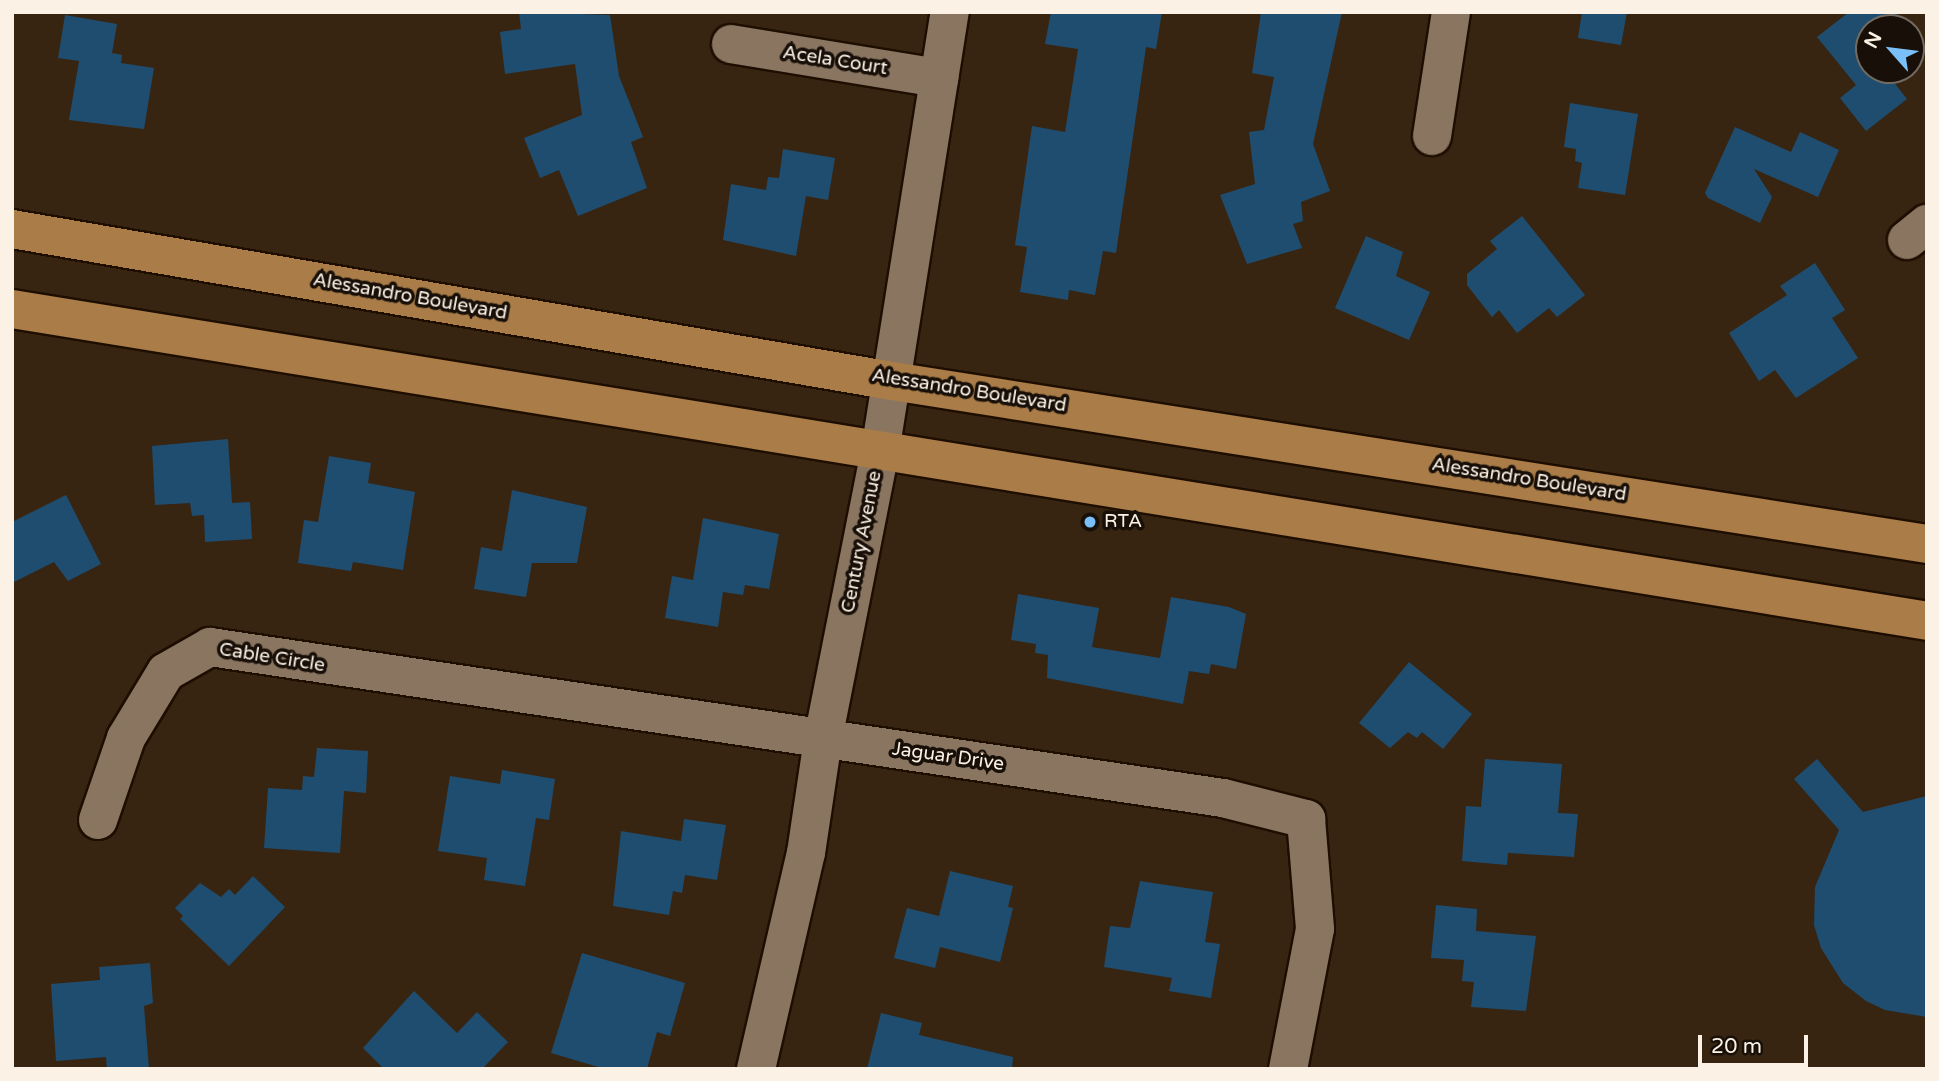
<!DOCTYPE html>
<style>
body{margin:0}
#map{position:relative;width:1939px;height:1081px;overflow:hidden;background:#372512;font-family:"Varela Round",sans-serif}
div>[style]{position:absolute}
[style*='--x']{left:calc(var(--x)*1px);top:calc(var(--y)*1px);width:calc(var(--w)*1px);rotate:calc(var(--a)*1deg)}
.building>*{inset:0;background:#1f4d70}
.roads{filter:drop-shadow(2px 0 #1e0e00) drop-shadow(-2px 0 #1e0e00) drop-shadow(0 2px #1e0e00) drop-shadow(0 -2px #1e0e00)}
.minor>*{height:38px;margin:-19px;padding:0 19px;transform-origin:19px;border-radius:19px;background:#8a7560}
.major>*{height:38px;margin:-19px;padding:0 19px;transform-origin:19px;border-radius:19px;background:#a97c48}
.dots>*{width:19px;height:19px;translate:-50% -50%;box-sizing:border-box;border:4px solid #181008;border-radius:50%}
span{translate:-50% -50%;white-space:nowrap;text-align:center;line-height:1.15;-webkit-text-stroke:7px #181008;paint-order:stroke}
.street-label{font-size:19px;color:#fcf1e5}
.poi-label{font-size:19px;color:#fcf1e5}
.left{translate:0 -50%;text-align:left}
.frame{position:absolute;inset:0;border:14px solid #fcf1e5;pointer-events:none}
.north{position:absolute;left:1855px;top:14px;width:70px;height:70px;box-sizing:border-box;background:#181008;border:2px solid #736a60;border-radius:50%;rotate:298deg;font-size:19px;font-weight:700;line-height:28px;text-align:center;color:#fcf1e5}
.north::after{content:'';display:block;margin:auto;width:24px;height:32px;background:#7abff8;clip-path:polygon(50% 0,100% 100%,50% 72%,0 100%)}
.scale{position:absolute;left:1698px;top:1035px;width:110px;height:32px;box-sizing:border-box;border:4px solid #fcf1e5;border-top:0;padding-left:9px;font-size:21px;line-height:24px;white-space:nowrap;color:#fcf1e5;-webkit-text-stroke:5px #181008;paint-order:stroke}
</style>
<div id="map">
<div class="building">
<i style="clip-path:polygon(519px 12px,610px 15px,619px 76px,643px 137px,631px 142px,647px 188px,578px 216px,559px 170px,540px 178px,524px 138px,582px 115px,575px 64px,505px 74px,500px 32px,521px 29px)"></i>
<i style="clip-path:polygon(1051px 12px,1162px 12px,1156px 49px,1146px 47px,1116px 253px,1103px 251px,1095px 295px,1069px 290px,1068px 300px,1020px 292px,1027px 247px,1015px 245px,1032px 126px,1065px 132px,1078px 49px,1045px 44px)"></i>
<i style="clip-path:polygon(1261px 12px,1342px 12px,1313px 144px,1330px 191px,1301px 202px,1303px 221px,1293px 224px,1302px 248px,1247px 264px,1220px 195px,1255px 184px,1249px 132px,1264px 130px,1274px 77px,1252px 73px)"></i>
<i style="clip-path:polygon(1582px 12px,1627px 12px,1621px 45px,1578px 38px)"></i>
<i style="clip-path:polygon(1849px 12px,1895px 12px,1908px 28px,1869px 28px,1869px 70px,1894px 70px,1888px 75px,1907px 99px,1866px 131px,1840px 98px,1856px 85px,1817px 37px)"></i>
<i style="clip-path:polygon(65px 15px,117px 24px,112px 53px,122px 55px,121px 63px,154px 68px,144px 129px,69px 120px,79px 61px,58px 58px)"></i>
<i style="clip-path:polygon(1570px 103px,1638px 114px,1625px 195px,1578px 188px,1582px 163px,1575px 161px,1576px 149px,1564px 147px)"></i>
<i style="clip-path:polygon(1735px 127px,1791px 152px,1800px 132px,1839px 150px,1818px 197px,1754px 169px,1772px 197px,1760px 223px,1708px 198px,1705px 193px)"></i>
<i style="clip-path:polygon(783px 149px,835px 158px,828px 200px,806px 196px,796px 256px,723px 240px,731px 184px,766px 190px,768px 177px,779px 178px)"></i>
<i style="clip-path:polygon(1522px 216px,1585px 295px,1557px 317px,1549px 308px,1517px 333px,1499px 310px,1492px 317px,1467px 285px,1467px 274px,1497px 249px,1490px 241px)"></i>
<i style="clip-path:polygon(1366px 236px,1403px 252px,1396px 276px,1430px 292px,1409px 340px,1335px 308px)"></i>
<i style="clip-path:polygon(1815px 263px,1845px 310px,1832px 318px,1858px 358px,1796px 398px,1775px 370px,1759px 381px,1729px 333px,1787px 295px,1780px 286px)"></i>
<i style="clip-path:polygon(228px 439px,232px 503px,250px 502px,252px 539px,205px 542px,204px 515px,192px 516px,190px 503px,155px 505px,152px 446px)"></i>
<i style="clip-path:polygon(329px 456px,371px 463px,368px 483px,415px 492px,403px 570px,353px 562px,351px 571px,298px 563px,304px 520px,318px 522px)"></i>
<i style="clip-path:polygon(512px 490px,587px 507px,577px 563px,532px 563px,526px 597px,474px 589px,481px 547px,502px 551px)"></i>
<i style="clip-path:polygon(66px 495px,101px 564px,68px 581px,54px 562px,12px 583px,12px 522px)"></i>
<i style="clip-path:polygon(703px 518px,779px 534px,769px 589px,745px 585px,743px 595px,723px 592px,718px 627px,665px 618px,672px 576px,693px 580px)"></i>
<i style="clip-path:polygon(1018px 594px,1099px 608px,1092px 647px,1160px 658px,1171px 597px,1229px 607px,1246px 614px,1236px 669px,1211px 664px,1209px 674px,1189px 671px,1183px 704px,1047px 678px,1048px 655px,1035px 653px,1036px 644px,1011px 640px)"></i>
<i style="clip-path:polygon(1409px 662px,1472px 714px,1443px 749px,1422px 732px,1417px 738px,1408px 732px,1390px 748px,1359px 723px)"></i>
<i style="clip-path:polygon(317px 748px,368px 751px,366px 793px,344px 791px,340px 853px,264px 848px,268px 788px,302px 790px,303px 776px,314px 777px)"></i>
<i style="clip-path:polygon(1485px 759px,1562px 764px,1558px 813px,1578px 814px,1574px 857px,1508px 853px,1507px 865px,1462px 861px,1466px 806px,1481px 807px)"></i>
<i style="clip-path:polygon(1817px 759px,1863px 812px,1927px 796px,1927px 1017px,1885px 1010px,1866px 1001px,1843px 983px,1821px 948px,1814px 925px,1815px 887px,1839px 830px,1794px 779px)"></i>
<i style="clip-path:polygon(502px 770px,555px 779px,549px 820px,536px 818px,525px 886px,484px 880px,487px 858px,438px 851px,450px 776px,500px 784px)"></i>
<i style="clip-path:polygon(684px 819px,726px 825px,717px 880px,685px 875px,682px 893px,673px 891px,669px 915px,613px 906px,621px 831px,681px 841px)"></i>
<i style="clip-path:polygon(950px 871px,1013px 886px,1008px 907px,1013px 908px,1000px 962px,940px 947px,935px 968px,894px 958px,907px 908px,939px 916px)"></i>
<i style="clip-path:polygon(253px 876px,285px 907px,229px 966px,180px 919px,183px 916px,175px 908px,200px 883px,221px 897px,229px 889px,235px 895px)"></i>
<i style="clip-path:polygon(1140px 881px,1213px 892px,1205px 942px,1220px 944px,1211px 998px,1169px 991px,1172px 978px,1104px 967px,1110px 926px,1130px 928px)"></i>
<i style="clip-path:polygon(1436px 905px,1477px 909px,1476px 931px,1536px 936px,1526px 1011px,1471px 1007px,1474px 982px,1462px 981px,1464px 960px,1431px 958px)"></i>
<i style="clip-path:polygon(582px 953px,685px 983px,670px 1036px,657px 1032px,647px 1069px,605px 1069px,551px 1053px)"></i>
<i style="clip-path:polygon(150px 963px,153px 1003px,144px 1006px,149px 1069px,107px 1069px,106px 1057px,56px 1061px,51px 984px,100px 980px,99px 967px)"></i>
<i style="clip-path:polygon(414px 991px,457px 1033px,477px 1012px,508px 1042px,482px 1069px,384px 1069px,363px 1048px)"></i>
<i style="clip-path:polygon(881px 1013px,922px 1023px,919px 1035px,1013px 1057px,1012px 1069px,867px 1069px)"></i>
</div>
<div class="roads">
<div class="minor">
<i style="--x:731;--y:44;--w:211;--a:9.3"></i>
<i style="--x:1432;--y:136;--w:125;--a:-81.3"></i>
<i style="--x:1907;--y:240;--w:26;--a:-39"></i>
<i style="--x:98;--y:820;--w:87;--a:-71.1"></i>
<i style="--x:126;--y:738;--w:77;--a:-58.8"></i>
<i style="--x:166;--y:672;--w:51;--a:-29.6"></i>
<i style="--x:210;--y:647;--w:1024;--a:8.48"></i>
<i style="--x:1223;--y:798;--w:86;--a:14.2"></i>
<i style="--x:1306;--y:819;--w:110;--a:85.3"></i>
<i style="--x:1315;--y:929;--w:143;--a:100.9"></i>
<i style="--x:756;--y:1069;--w:222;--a:-77"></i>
<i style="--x:806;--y:853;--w:115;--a:-81.5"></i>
<i style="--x:823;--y:739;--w:293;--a:-78.8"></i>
<i style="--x:880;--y:452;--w:446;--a:-81"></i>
</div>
<div class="major">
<i style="--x:12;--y:229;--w:893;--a:9.8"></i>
<i style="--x:892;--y:381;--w:1048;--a:8.95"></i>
<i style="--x:12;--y:309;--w:1940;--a:9.25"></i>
</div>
</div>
<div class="dots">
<i style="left:1090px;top:522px;background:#7abff8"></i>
</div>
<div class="street-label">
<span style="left:835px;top:61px;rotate:9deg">Acela Court</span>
<span style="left:410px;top:297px;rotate:10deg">Alessandro Boulevard</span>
<span style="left:969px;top:391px;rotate:9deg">Alessandro Boulevard</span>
<span style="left:1529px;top:480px;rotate:9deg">Alessandro Boulevard</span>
<span style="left:862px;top:542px;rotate:-79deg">Century Avenue</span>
<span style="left:272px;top:658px;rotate:9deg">Cable Circle</span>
<span style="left:948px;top:757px;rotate:8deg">Jaguar Drive</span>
</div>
<div class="poi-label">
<span class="left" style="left:1104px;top:522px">RTA</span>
</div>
<div class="frame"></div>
<div class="north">N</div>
<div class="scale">20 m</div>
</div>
